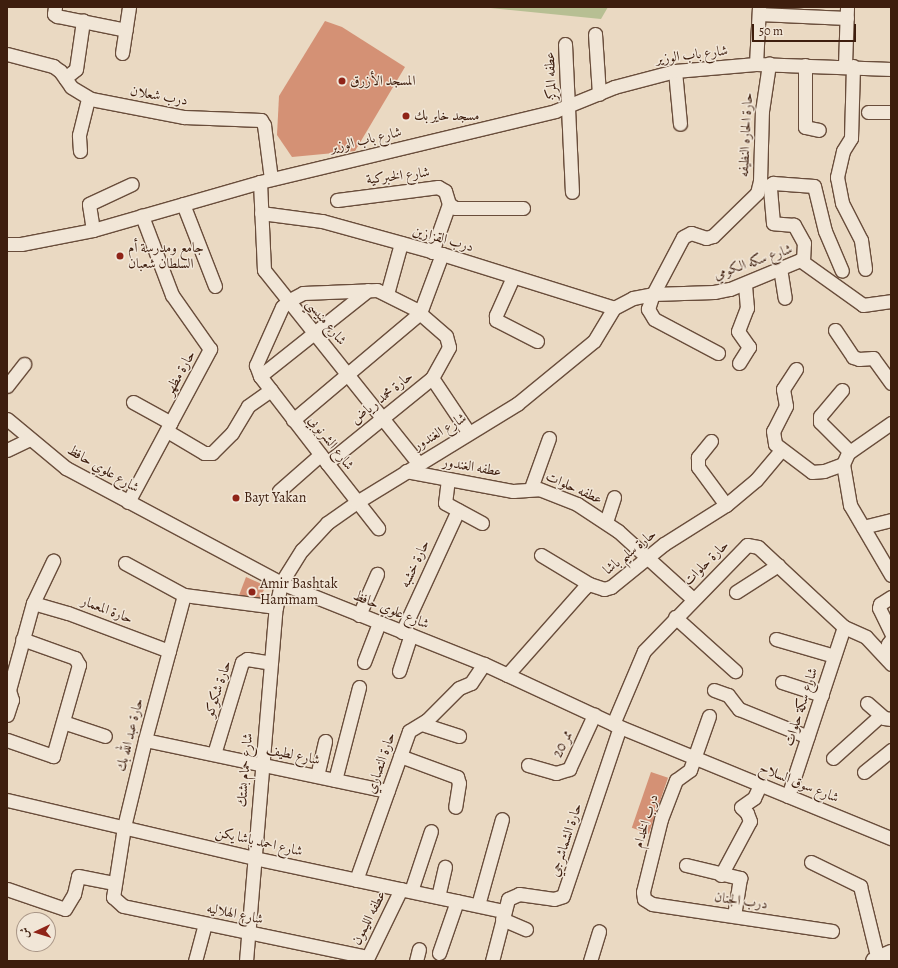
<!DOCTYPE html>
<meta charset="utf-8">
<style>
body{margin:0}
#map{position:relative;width:898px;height:968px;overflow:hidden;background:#ead9c2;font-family:Alegreya,Amiri,serif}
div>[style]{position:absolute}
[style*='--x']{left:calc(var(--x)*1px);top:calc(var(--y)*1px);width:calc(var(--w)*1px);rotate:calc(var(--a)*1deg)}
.green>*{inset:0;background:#b7bf93}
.building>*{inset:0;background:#d49175;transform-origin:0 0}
.roads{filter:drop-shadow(1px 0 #694d3b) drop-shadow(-1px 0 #694d3b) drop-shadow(0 1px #694d3b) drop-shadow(0 -1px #694d3b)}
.street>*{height:13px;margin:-6.5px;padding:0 6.5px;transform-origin:6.5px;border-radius:6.5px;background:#f1e6d7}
.secondary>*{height:19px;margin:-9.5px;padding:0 9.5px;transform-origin:9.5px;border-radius:9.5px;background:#f1e6d7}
.dots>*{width:11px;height:11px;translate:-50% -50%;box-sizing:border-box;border:2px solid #f1e6d7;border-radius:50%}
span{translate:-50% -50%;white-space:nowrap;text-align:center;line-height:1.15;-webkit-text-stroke:3px #f1e6d7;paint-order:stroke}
.street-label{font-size:14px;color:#3e1e0e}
.poi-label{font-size:14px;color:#3e1e0e}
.left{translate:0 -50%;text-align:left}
.frame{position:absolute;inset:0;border:8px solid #3e1e0e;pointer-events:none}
.north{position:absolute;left:16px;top:912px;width:40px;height:40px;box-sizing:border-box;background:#f1e6d7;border:1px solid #a99687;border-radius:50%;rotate:266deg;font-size:11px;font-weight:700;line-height:16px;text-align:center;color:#3e1e0e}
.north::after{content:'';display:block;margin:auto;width:14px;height:18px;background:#8f2418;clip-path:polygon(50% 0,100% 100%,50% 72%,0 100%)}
.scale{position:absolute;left:752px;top:24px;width:104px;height:18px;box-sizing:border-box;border:2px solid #3e1e0e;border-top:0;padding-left:5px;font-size:12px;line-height:14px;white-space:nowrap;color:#3e1e0e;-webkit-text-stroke:3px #f1e6d7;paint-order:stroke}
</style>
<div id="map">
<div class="green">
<i style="clip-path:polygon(481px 7px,608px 7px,601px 19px)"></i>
</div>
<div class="building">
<i style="clip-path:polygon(325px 21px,342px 27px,405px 67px,355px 151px,292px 157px,277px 135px,279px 96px)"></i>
<i style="clip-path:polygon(246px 577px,266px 586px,259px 599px,238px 598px)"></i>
<i style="left:651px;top:772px;width:18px;height:59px;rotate:19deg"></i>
</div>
<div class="roads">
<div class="street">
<i style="--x:55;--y:7;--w:7;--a:98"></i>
<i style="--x:54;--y:14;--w:4;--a:34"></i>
<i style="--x:57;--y:16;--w:70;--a:11.5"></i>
<i style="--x:759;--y:14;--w:88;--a:2.6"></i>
<i style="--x:595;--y:34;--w:60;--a:86.2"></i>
<i style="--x:565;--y:44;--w:148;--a:87.3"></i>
<i style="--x:122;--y:53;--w:47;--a:-81.3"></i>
<i style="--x:7;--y:54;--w:48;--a:14.6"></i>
<i style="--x:53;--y:66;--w:9;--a:36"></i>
<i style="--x:60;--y:71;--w:19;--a:55"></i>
<i style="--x:71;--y:87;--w:23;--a:31"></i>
<i style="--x:91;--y:99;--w:95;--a:11"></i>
<i style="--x:184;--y:117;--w:77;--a:2.2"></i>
<i style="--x:261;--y:120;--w:6;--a:59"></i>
<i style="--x:264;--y:125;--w:54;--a:82.6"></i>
<i style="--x:756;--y:64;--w:57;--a:-87"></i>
<i style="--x:805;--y:65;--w:62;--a:90"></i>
<i style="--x:805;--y:127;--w:14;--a:12"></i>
<i style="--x:845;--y:65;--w:58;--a:-88"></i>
<i style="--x:853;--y:66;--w:72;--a:91.6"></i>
<i style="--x:851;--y:138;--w:15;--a:122"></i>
<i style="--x:843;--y:151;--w:27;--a:103"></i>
<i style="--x:837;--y:177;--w:26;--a:79"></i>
<i style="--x:842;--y:203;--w:42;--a:62.8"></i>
<i style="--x:861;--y:240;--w:29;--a:82"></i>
<i style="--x:675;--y:71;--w:53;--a:84.6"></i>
<i style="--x:65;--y:78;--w:14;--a:-39"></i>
<i style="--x:76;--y:69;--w:49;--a:-81.7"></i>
<i style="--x:868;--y:112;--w:23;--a:0"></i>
<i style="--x:80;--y:151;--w:16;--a:-94"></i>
<i style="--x:79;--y:135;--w:38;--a:-76"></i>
<i style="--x:260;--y:182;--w:88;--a:87.4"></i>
<i style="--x:264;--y:270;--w:247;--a:51.4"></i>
<i style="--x:337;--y:200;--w:102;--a:-7.3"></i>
<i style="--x:438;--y:187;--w:8;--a:30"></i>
<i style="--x:445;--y:191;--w:14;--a:73"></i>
<i style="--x:449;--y:204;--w:7;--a:34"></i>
<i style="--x:455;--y:208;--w:68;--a:0"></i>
<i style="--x:183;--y:204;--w:88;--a:68.7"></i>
<i style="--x:261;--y:213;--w:62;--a:7.5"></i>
<i style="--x:322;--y:221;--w:124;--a:15.4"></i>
<i style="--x:442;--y:254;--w:180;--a:17.4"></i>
<i style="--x:93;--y:230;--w:26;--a:-99"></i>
<i style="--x:89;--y:204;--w:47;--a:-24.9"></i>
<i style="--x:7;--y:244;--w:14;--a:0"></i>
<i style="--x:21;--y:244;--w:73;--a:-11"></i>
<i style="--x:93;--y:230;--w:174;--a:-16"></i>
<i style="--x:260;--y:182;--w:303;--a:-13.5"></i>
<i style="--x:555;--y:111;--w:64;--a:-22.1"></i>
<i style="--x:614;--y:87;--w:63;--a:-14.7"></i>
<i style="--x:675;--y:71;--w:81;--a:-4.9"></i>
<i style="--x:756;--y:64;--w:135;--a:2.1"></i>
<i style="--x:432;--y:252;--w:51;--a:-70.5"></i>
<i style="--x:803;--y:261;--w:18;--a:-87"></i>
<i style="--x:804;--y:243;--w:21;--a:-119"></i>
<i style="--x:794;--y:225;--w:21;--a:-175"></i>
<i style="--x:773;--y:223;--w:38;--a:-95"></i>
<i style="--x:770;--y:185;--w:4;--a:-34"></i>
<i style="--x:773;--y:183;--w:41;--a:4.2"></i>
<i style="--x:814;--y:186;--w:46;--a:76.3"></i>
<i style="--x:825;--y:231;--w:43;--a:67"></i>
<i style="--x:780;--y:268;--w:30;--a:81"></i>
<i style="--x:513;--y:277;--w:42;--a:114.1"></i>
<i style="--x:496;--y:315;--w:5;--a:90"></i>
<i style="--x:496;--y:320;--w:46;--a:27.1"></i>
<i style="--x:387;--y:294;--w:53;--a:-74.6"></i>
<i style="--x:835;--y:330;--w:32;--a:56"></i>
<i style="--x:853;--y:357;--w:6;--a:18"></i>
<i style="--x:859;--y:359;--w:14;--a:-4"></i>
<i style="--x:873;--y:358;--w:31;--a:54"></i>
<i style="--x:718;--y:353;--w:72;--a:-152"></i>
<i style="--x:654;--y:319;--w:12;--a:-121"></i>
<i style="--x:648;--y:309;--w:16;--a:-72"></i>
<i style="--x:653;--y:294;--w:64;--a:-62.2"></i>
<i style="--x:683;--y:237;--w:9;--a:-27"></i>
<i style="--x:691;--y:233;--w:16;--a:18"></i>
<i style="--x:706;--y:238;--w:7;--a:-16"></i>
<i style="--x:713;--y:236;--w:62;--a:-44.3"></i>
<i style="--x:757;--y:193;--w:12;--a:-76"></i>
<i style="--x:760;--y:181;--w:70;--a:-88.4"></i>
<i style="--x:762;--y:111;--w:48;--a:-81.5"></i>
<i style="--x:739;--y:363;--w:19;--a:-58"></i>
<i style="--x:749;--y:347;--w:19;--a:-125"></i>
<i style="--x:738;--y:331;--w:25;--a:-69"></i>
<i style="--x:747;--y:308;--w:24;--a:-95"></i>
<i style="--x:796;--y:369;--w:24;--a:123"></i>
<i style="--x:783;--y:389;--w:17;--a:80"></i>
<i style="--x:786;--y:406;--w:28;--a:117"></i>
<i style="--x:773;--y:431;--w:13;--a:81"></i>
<i style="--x:775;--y:444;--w:46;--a:37.1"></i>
<i style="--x:812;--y:472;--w:12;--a:-5"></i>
<i style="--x:824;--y:471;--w:20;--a:-20"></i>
<i style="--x:260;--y:376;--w:138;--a:-38.5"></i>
<i style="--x:432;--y:378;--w:66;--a:56.1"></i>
<i style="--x:7;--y:386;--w:28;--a:-52"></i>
<i style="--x:842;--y:390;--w:34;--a:130"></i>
<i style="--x:820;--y:416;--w:6;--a:90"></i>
<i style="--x:820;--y:422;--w:42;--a:45"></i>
<i style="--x:133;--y:402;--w:43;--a:28.9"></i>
<i style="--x:7;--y:419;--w:77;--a:39.7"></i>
<i style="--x:66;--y:468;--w:244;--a:28.1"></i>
<i style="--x:281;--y:583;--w:219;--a:21.8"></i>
<i style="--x:484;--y:664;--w:150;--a:24.9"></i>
<i style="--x:620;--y:727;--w:293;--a:22.3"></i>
<i style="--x:293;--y:420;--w:166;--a:-40.1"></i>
<i style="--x:420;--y:313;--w:63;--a:-69.6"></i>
<i style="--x:891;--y:423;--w:52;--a:145.1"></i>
<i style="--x:848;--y:453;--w:12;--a:114"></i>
<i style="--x:843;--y:464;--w:42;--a:80.3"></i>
<i style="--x:850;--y:505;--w:81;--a:59.6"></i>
<i style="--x:167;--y:431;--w:43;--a:30.7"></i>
<i style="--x:204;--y:453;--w:8;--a:0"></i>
<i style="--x:212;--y:453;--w:28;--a:-45"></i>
<i style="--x:232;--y:433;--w:31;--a:-59"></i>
<i style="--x:248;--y:406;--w:28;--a:-35"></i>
<i style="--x:711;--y:441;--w:21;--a:129"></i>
<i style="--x:698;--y:457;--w:10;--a:90"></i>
<i style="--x:698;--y:467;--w:47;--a:53.6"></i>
<i style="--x:7;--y:450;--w:25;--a:-26"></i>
<i style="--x:327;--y:463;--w:135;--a:-39"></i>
<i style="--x:432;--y:378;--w:35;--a:-61"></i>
<i style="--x:449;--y:347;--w:11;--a:-105"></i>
<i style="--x:446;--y:336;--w:41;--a:-138.9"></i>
<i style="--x:415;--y:309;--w:42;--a:-153.4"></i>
<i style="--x:377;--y:290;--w:74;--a:177.7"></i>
<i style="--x:303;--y:293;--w:17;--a:152"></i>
<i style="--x:288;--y:301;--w:8;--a:135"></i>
<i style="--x:282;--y:307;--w:64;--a:114.1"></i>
<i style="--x:256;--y:365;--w:12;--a:70"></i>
<i style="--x:260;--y:376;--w:110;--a:52.4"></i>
<i style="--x:327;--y:463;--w:83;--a:51.9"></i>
<i style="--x:406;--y:471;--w:109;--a:10.6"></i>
<i style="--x:513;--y:491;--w:26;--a:-4"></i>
<i style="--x:539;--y:489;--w:41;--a:21.5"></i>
<i style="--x:577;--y:504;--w:49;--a:33.4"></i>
<i style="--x:618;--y:531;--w:101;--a:42.2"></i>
<i style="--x:448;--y:479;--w:24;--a:97"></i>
<i style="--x:445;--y:503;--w:42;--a:28.4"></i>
<i style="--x:531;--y:488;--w:53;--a:-70.2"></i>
<i style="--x:279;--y:491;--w:55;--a:-41.3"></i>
<i style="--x:128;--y:502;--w:174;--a:-61.8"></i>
<i style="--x:210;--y:349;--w:66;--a:-125.1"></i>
<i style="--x:172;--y:295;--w:85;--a:-110.8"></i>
<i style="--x:606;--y:522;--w:26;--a:-72"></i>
<i style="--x:863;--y:527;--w:29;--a:-14"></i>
<i style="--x:541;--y:555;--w:56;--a:31.1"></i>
<i style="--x:125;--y:563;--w:67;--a:28.5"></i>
<i style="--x:184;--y:595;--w:93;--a:7.4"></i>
<i style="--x:736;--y:592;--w:50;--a:-32.7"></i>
<i style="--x:184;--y:595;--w:150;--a:105.1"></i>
<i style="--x:145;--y:740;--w:89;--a:103.6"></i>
<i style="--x:124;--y:827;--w:71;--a:98.9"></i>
<i style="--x:113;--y:897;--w:13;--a:42"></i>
<i style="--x:123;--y:906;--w:249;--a:11.8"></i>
<i style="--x:891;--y:597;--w:13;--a:148"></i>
<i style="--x:880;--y:604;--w:4;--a:104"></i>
<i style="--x:879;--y:608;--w:28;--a:64"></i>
<i style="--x:33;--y:603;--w:36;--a:16"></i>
<i style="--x:68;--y:613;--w:108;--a:20.6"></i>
<i style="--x:359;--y:615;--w:45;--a:-66.3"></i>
<i style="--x:675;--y:617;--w:81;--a:42"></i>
<i style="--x:402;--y:632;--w:134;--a:-65.3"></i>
<i style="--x:776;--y:639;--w:60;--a:16.3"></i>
<i style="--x:891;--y:640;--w:5;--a:127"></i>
<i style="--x:888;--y:644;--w:9;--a:72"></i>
<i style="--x:364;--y:662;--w:42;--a:-69"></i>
<i style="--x:399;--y:671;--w:38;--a:-72"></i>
<i style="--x:507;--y:675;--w:116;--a:-48.5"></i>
<i style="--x:584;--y:588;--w:6;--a:-39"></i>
<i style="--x:589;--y:584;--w:16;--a:18"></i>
<i style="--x:604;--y:589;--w:7;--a:-16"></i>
<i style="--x:611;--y:587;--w:68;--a:-39.1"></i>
<i style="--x:664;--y:544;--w:73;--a:-32.2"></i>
<i style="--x:726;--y:505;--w:39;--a:-40"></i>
<i style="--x:756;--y:480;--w:39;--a:-50"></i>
<i style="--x:782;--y:682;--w:42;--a:18"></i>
<i style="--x:714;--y:690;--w:15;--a:20"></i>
<i style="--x:728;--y:695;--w:18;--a:52"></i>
<i style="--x:739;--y:709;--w:74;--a:22.1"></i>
<i style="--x:867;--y:703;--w:23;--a:41"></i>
<i style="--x:884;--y:718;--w:7;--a:8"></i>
<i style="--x:7;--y:715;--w:16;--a:-72"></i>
<i style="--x:12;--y:700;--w:10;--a:-107"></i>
<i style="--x:9;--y:690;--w:90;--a:-74.6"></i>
<i style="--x:33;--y:603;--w:47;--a:-64.5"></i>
<i style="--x:709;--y:716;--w:57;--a:109.4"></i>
<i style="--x:690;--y:770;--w:17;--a:144"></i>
<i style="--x:676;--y:780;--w:42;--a:111"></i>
<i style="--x:661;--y:819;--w:75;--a:103.9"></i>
<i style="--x:643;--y:892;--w:7;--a:82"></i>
<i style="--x:644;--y:899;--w:9;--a:32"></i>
<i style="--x:652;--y:904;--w:182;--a:8.5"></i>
<i style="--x:63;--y:722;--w:44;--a:18.4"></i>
<i style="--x:422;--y:724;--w:39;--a:18"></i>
<i style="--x:613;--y:724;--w:79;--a:-67"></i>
<i style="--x:644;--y:651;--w:148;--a:-45.8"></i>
<i style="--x:747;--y:545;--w:11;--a:10"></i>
<i style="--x:758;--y:547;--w:117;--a:42.9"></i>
<i style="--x:844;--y:627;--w:24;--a:24"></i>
<i style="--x:866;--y:637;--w:37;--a:47"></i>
<i style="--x:7;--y:740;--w:49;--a:19.2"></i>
<i style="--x:53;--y:756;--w:95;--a:-74.1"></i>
<i style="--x:79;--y:665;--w:8;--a:-120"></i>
<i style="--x:75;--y:658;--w:56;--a:-160.3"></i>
<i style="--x:145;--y:740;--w:248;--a:11.9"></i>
<i style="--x:214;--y:754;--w:96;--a:-73.1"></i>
<i style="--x:242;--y:662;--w:6;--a:-31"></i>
<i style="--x:247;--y:659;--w:24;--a:9"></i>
<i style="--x:400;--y:756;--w:61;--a:20.2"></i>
<i style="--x:457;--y:777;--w:6;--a:72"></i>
<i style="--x:459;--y:783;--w:24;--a:99"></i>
<i style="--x:833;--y:758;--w:64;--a:-41.9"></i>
<i style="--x:528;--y:765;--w:29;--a:16"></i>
<i style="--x:556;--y:773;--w:14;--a:-17"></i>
<i style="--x:569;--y:769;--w:60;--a:-65.2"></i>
<i style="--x:864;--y:772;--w:35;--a:-39"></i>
<i style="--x:317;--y:776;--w:36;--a:-77"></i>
<i style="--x:335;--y:780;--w:96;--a:-75.5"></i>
<i style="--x:788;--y:796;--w:178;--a:-71.7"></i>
<i style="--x:7;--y:800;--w:254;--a:13.2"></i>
<i style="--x:254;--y:858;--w:256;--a:12"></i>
<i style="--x:811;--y:862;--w:55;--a:26.1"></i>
<i style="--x:860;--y:886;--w:76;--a:76.3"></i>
<i style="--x:686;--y:865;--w:56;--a:13.5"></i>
<i style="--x:740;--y:878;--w:38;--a:99"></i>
<i style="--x:721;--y:875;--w:61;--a:-61.8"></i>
<i style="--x:750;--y:821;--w:9;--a:-111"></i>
<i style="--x:747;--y:813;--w:8;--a:-135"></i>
<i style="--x:741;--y:807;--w:16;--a:-35"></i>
<i style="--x:754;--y:798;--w:14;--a:-65"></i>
<i style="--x:356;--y:880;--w:158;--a:-70.4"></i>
<i style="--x:409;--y:731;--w:21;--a:-31"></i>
<i style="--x:427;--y:720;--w:45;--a:-45"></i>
<i style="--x:459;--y:688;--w:13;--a:-23"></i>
<i style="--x:471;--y:683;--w:23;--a:-56"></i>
<i style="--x:7;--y:889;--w:61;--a:19"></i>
<i style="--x:65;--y:909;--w:17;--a:-59"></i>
<i style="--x:74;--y:894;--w:18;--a:-77"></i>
<i style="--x:78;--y:876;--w:37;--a:11"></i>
<i style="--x:411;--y:891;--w:63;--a:-71.6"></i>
<i style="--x:438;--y:897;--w:31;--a:-77"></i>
<i style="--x:478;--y:905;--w:89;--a:-74.4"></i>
<i style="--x:502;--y:919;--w:26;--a:23"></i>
<i style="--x:439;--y:953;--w:55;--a:-70.9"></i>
<i style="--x:195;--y:961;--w:38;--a:-75"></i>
<i style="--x:246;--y:961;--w:355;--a:-85.2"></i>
<i style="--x:276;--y:607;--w:25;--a:-78"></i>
<i style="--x:281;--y:583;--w:39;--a:-58"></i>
<i style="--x:302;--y:550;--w:37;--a:-47"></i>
<i style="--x:327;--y:523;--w:37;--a:-35"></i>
<i style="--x:357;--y:502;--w:188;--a:-31.5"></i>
<i style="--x:517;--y:404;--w:99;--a:-39.3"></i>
<i style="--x:594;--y:341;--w:39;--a:-59"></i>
<i style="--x:614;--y:308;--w:21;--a:-28"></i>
<i style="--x:633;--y:298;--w:20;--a:-11"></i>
<i style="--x:653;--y:294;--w:61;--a:-1.9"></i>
<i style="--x:714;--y:292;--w:16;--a:-11"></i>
<i style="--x:730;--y:289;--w:76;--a:-22.5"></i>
<i style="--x:800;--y:260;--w:77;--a:35.5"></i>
<i style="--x:863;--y:305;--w:28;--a:-8"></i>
<i style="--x:366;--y:961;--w:80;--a:-64.1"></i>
<i style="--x:416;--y:961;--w:12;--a:-76"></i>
<i style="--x:492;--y:961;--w:64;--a:-75.5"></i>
<i style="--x:508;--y:899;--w:12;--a:-24"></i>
<i style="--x:519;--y:894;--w:35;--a:8"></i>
<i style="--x:554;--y:899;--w:9;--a:-18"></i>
<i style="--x:563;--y:896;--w:178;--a:-71.4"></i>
<i style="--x:590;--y:961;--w:31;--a:-73"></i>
</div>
<div class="secondary">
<i style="--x:875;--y:961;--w:17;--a:-24"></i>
</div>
</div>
<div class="dots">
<i style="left:342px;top:81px;background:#8f2418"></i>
<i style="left:406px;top:116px;background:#8f2418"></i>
<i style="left:120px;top:256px;background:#8f2418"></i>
<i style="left:236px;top:498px;background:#8f2418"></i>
<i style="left:252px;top:592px;background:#8f2418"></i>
</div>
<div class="street-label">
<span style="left:692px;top:55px;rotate:-7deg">شارع باب الوزير</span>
<span style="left:551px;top:76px;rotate:-93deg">عطفه المركز</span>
<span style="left:159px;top:96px;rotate:10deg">درب شعلان</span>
<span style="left:746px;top:135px;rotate:-87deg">حارة الحاره النظيفه</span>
<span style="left:366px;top:140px;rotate:-13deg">شارع باب الوزير</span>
<span style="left:398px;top:176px;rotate:-7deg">شارع الخبركية</span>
<span style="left:443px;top:239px;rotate:16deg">درب القزازين</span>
<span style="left:753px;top:262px;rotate:-19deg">شارع سكه الكومي</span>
<span style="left:326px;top:322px;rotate:51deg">شارع منيسي</span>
<span style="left:180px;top:373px;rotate:-61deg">حارة مظهر</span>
<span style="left:382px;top:398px;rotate:-39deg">حارة محمد رياض</span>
<span style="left:440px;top:432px;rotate:-31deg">شارع الغندور</span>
<span style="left:331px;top:443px;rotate:52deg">شارع الشرنوبي</span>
<span style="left:472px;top:467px;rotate:10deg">عطفه الغندور</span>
<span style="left:103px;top:469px;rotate:30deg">شارع علوي حافظ</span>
<span style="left:574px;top:488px;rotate:24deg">عطفه حلوات</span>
<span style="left:630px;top:552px;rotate:-39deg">حارة سليم باشا</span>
<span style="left:706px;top:563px;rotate:-45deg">حارة حلوات</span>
<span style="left:415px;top:564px;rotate:-65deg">حارة خشبه</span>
<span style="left:107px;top:610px;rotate:21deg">حارة المعمار</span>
<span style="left:391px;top:610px;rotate:22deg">شارع علوي حافظ</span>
<span style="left:218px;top:689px;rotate:-72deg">حارة شكوكو</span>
<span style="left:801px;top:707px;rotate:-72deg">شارع سكة حلوات</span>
<span style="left:130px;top:735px;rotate:-76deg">حارة عبد الله بك</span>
<span style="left:563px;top:744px;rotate:-65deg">ممر 20</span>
<span style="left:293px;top:755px;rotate:12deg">شارع لطيف</span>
<span style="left:381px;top:763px;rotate:-71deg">حارة النصاري</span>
<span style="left:245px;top:770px;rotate:-85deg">شارع حمام بشتك</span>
<span style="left:799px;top:783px;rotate:22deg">شارع سوق السلاح</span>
<span style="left:646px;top:821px;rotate:-73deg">درب الخدام</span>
<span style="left:566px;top:840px;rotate:-72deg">حارة الشماشرجي</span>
<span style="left:259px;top:842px;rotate:13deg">شارع احمد باشا يكن</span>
<span style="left:741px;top:901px;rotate:8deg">درب الجنان</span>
<span style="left:235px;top:914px;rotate:12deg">شارع الهلاليه</span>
<span style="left:369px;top:918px;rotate:-63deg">عطفه الليمون</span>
</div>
<div class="poi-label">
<span class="left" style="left:350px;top:81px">المسجد الأزرق</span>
<span class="left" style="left:414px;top:116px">مسجد خاير بك</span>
<span class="left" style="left:128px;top:256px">جامع ومدرسة أم<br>السلطان شعبان</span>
<span class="left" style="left:244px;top:498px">Bayt Yakan</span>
<span class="left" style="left:260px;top:592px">Amir Bashtak<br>Hammam</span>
</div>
<div class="frame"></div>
<div class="north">ش</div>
<div class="scale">50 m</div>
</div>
